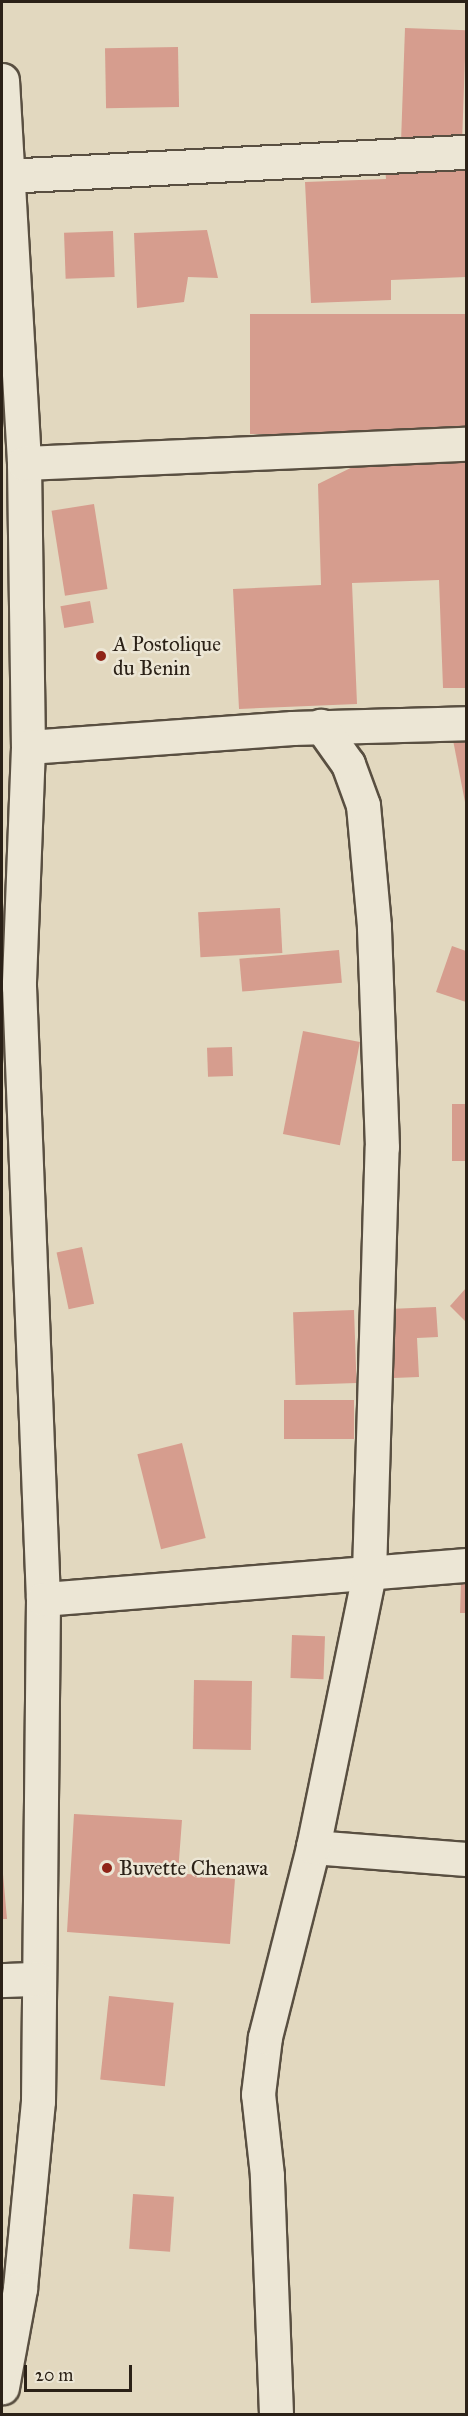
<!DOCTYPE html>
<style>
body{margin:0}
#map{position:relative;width:468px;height:2416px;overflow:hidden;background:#e2d8bf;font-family:"IM FELL Great Primer",serif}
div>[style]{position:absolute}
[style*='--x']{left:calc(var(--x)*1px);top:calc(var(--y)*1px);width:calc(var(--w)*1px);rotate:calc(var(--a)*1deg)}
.building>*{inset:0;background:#d69d8e;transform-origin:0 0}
.roads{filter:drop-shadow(2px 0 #594f41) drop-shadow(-2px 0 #594f41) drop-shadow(0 2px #594f41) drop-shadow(0 -2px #594f41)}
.minor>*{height:33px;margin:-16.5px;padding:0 16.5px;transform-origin:16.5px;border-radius:16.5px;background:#ece6d5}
.dots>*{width:16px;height:16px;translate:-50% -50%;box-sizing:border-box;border:3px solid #ece6d5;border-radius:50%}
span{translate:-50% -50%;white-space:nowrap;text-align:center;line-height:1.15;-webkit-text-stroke:5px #ece6d5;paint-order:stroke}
.poi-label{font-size:21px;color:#2b2117}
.left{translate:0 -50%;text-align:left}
.frame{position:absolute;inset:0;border:3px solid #2b2117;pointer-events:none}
.scale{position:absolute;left:24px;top:2365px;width:108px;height:27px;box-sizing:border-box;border:3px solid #2b2117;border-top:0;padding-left:8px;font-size:18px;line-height:21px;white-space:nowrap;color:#2b2117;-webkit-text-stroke:4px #ece6d5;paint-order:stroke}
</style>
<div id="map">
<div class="building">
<i style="left:405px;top:28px;width:61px;height:113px;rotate:2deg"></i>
<i style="left:178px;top:47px;width:60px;height:73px;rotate:89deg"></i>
<i style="clip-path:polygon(466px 164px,466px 277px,391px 280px,391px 300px,311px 303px,305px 182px,386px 179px,385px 165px)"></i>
<i style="clip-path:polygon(207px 230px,218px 278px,188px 277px,184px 302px,137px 308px,134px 233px)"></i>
<i style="left:113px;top:231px;width:46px;height:49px;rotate:88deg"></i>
<i style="left:466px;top:314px;width:120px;height:216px;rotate:90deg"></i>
<i style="clip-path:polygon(466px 452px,466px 688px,443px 688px,439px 580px,352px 583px,357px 704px,239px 709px,233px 589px,321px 585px,318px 484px,377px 455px)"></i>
<i style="left:94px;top:504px;width:86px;height:43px;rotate:81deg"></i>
<i style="left:90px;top:601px;width:22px;height:30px;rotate:80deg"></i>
<i style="clip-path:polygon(453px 740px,466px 740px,466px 802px,465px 802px)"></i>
<i style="left:280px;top:908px;width:45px;height:82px;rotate:87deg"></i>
<i style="clip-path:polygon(452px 946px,466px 951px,466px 1002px,436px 992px)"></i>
<i style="left:339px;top:950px;width:33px;height:100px;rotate:85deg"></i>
<i style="left:303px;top:1031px;width:58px;height:105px;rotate:11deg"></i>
<i style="left:232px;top:1047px;width:29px;height:25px;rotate:88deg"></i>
<i style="left:452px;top:1104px;width:14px;height:57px"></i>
<i style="left:82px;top:1247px;width:58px;height:26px;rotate:78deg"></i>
<i style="clip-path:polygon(466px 1288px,466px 1322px,450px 1306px)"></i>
<i style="clip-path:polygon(436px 1307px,438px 1337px,417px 1338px,419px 1377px,393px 1378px,389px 1309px)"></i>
<i style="left:354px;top:1310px;width:73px;height:61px;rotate:88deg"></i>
<i style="left:354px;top:1400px;width:39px;height:70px;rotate:90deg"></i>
<i style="left:182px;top:1443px;width:98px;height:46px;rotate:76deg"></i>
<i style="clip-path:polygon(461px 1582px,466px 1583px,466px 1613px,460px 1613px)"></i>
<i style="left:292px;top:1635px;width:33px;height:43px;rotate:2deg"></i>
<i style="left:194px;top:1680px;width:58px;height:69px;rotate:1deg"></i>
<i style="clip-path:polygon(74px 1814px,182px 1820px,178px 1873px,235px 1879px,230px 1944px,67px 1932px)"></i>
<i style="clip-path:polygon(2px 1863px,7px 1919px,2px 1919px)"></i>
<i style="left:109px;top:1996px;width:65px;height:84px;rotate:6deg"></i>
<i style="left:133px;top:2194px;width:41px;height:55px;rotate:4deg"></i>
</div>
<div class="roads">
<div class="minor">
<i style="--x:2;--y:80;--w:384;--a:86.7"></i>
<i style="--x:24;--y:463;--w:284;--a:89.2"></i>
<i style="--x:28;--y:747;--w:239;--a:92.2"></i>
<i style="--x:19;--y:986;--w:613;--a:87.76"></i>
<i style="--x:43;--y:1599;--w:502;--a:90.57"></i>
<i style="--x:38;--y:2101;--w:189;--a:95.5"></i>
<i style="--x:20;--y:2289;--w:100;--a:100.4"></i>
<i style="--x:5;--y:176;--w:462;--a:-3"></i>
<i style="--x:24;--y:463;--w:442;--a:-2.5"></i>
<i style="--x:28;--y:747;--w:265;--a:-4.1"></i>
<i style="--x:292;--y:728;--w:174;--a:-1.6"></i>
<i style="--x:43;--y:1599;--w:424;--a:-4.6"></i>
<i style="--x:313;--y:1847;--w:153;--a:4.5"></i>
<i style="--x:2;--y:1980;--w:35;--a:-2"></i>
<i style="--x:276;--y:2414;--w:239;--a:-92.2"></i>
<i style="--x:267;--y:2175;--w:81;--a:-96.3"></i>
<i style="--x:258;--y:2094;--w:57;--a:-83"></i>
<i style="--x:265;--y:2037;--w:196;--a:-75.8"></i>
<i style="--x:313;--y:1847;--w:280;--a:-78.4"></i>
<i style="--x:369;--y:1573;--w:426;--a:-88.3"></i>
<i style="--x:382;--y:1147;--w:221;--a:-92.1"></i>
<i style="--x:374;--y:926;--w:121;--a:-95.2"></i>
<i style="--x:363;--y:805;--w:44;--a:-110.1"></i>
<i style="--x:348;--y:764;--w:47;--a:-125.4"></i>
</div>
</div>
<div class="dots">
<i style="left:101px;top:656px;background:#8f2418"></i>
<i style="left:107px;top:1868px;background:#8f2418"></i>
</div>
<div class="poi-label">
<span class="left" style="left:113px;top:656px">A Postolique<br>du Benin</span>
<span class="left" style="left:119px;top:1868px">Buvette Chenawa</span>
</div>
<div class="frame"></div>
<div class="scale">20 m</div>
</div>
